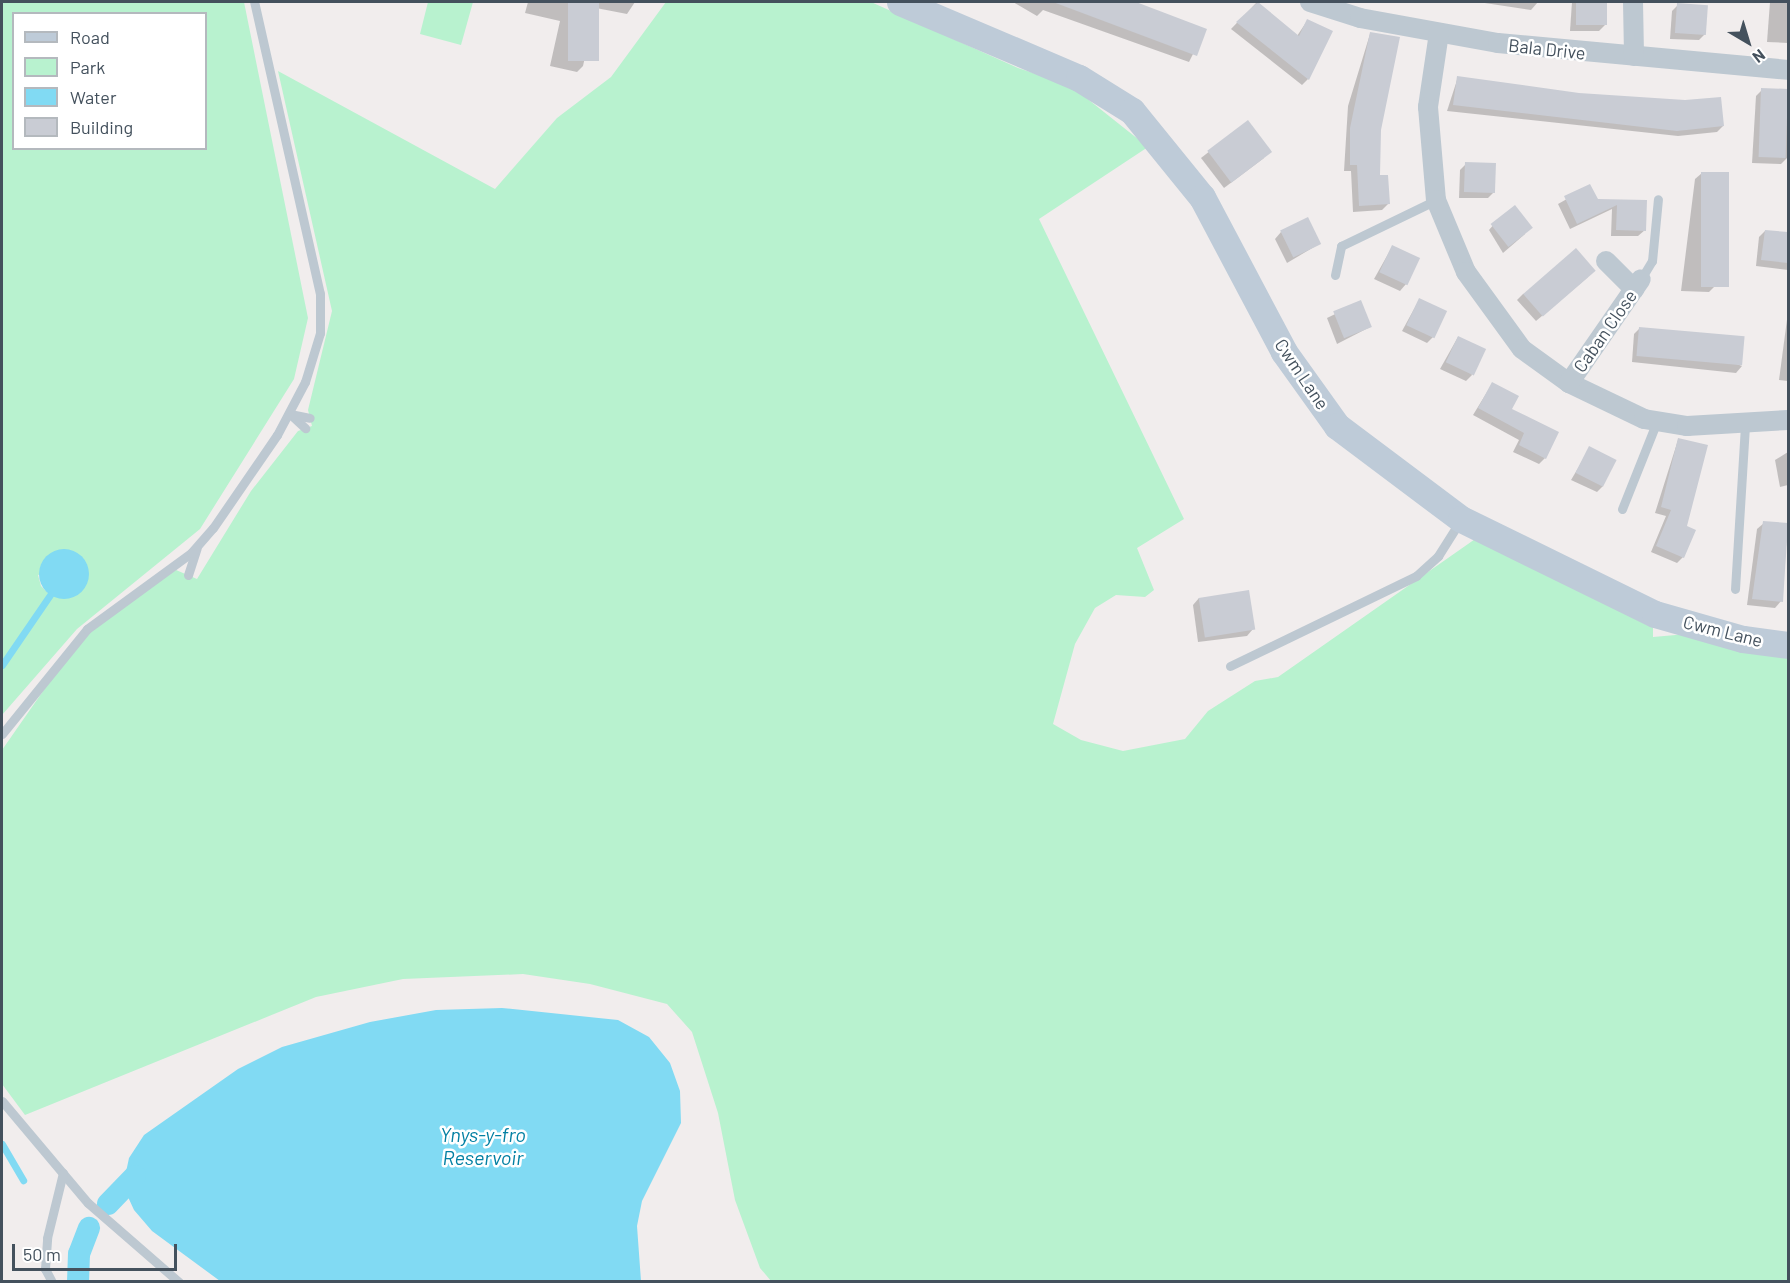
<!DOCTYPE html>
<style>
body{margin:0}
#map{position:relative;width:1790px;height:1283px;overflow:hidden;background:#f1eded;font-family:Barlow,sans-serif}
div>[style]{position:absolute}
[style*='--x']{left:calc(var(--x)*1px);top:calc(var(--y)*1px);width:calc(var(--w)*1px);rotate:calc(var(--a)*1deg)}
.green>*{inset:0;background:#b8f2cf}
.water>*{inset:0;background:#81daf3}
.round{border-radius:50%}
.shadow>*{inset:0;background:#0003}
.stream>*{height:7px;margin:-3.5px;padding:0 3.5px;transform-origin:3.5px;border-radius:3.5px;background:#81daf3}
.canal>*{height:22px;margin:-11px;padding:0 11px;transform-origin:11px;border-radius:11px;background:#81daf3}
.building>*{inset:0;background:#c9ccd4;transform-origin:0 0}
.lane>*{height:9px;margin:-4.5px;padding:0 4.5px;transform-origin:4.5px;border-radius:4.5px;background:#bdc8d1}
.street>*{height:20px;margin:-10px;padding:0 10px;transform-origin:10px;border-radius:10px;background:#bdc8d1}
.secondary>*{height:27px;margin:-13.5px;padding:0 13.5px;transform-origin:13.5px;border-radius:13.5px;background:#becbd8}
span{translate:-50% -50%;white-space:nowrap;text-align:center;line-height:1.15;-webkit-text-stroke:5px #fff;paint-order:stroke}
.street-label{font-size:18px;color:#44515d}
.water-label{font-size:20px;color:#0380a3;font-style:italic}
.frame{position:absolute;inset:0;border:3px solid #44515d;pointer-events:none}
.legend{position:absolute;left:12px;top:12px;width:195px;height:138px;box-sizing:border-box;background:#fff;border:2px solid #b4b9be;margin:0;padding:8px 10px;list-style:none;font-size:18px;color:#44515d}
.legend li{display:flex;align-items:center;gap:12px;height:30px}
.legend b{width:30px;border:2px solid #b4b9be}
.north{position:absolute;left:1718px;top:12px;width:60px;height:60px;-webkit-text-stroke:4px #fff;paint-order:stroke;rotate:142deg;font-size:16px;font-weight:700;line-height:24px;text-align:center;color:#44515d}
.north::after{content:'';display:block;margin:auto;width:21px;height:27px;background:#44515d;clip-path:polygon(50% 0,100% 100%,50% 72%,0 100%)}
.scale{position:absolute;left:12px;top:1244px;width:165px;height:27px;box-sizing:border-box;border:3px solid #44515d;border-top:0;padding-left:8px;font-size:18px;line-height:21px;white-space:nowrap;color:#44515d;-webkit-text-stroke:4px #fff;paint-order:stroke}
</style>
<div id="map">
<div class="green">
<i style="clip-path:polygon(evenodd,2px 2px,244px 2px,308px 318px,294px 379px,200px 529px,77px 629px,2px 715px,2px 2px,14px 14px,206px 14px,206px 148px,14px 148px,14px 14px,2px 2px,86px 563px,85px 585px,50px 595px,41px 586px,38px 575px,86px 563px)"></i>
<i style="clip-path:polygon(428px 2px,473px 2px,461px 45px,420px 34px)"></i>
<i style="clip-path:polygon(666px 2px,871px 2px,1018px 68px,1070px 85px,1148px 147px,1039px 219px,1184px 519px,1137px 548px,1154px 590px,1145px 597px,1116px 595px,1095px 608px,1075px 644px,1053px 724px,1081px 740px,1123px 751px,1185px 739px,1208px 711px,1255px 681px,1278px 677px,1478px 537px,1653px 628px,1653px 637px,1687px 634px,1788px 652px,1788px 1281px,771px 1281px,760px 1268px,735px 1200px,718px 1113px,692px 1032px,667px 1004px,590px 984px,523px 974px,403px 979px,316px 997px,25px 1115px,2px 1084px,2px 750px,71px 651px,120px 605px,176px 570px,197px 579px,251px 491px,298px 431px,312px 426px,308px 410px,332px 311px,278px 71px,495px 189px,557px 118px,611px 77px)"></i>
</div>
<div class="water">
<i class="round" style="left:39px;top:549px;width:50px;height:50px"></i>
<i style="clip-path:polygon(502px 1008px,618px 1020px,649px 1037px,670px 1063px,680px 1091px,681px 1123px,642px 1201px,637px 1226px,641px 1281px,220px 1281px,152px 1231px,134px 1210px,123px 1186px,129px 1158px,144px 1135px,238px 1069px,282px 1047px,370px 1022px,436px 1010px)"></i>
</div>
<div class="shadow">
<i style="clip-path:polygon(528px 2px,635px 2px,627px 14px,596px 8px,583px 66px,577px 72px,550px 66px,560px 21px,525px 13px)"></i>
<i style="clip-path:polygon(1013px 2px,1126px 2px,1205px 30px,1189px 62px,1043px 10px,1037px 16px)"></i>
<i style="clip-path:polygon(1257px 2px,1297px 36px,1307px 21px,1308px 79px,1302px 85px,1231px 29px)"></i>
<i style="clip-path:polygon(1478px 2px,1538px 2px,1531px 10px)"></i>
<i style="clip-path:polygon(1605px 2px,1605px 25px,1599px 31px,1570px 31px,1572px 2px)"></i>
<i style="clip-path:polygon(1770px 2px,1788px 2px,1788px 43px,1767px 42px)"></i>
<i style="clip-path:polygon(1678px 5px,1705px 34px,1699px 40px,1670px 39px,1672px 11px)"></i>
<i style="clip-path:polygon(1370px 34px,1379px 177px,1388px 204px,1382px 210px,1353px 212px,1351px 171px,1344px 171px,1348px 106px)"></i>
<i style="clip-path:polygon(1458px 77px,1723px 126px,1717px 132px,1678px 136px,1447px 111px)"></i>
<i style="clip-path:polygon(1762px 90px,1788px 91px,1787px 158px,1781px 164px,1752px 163px,1756px 96px)"></i>
<i style="clip-path:polygon(1247px 122px,1264px 158px,1224px 188px,1201px 158px)"></i>
<i style="clip-path:polygon(1466px 164px,1494px 192px,1488px 198px,1459px 198px,1460px 170px)"></i>
<i style="clip-path:polygon(1702px 173px,1728px 174px,1715px 286px,1709px 292px,1681px 291px,1695px 179px)"></i>
<i style="clip-path:polygon(1590px 186px,1597px 201px,1645px 202px,1645px 230px,1638px 236px,1611px 236px,1612px 209px,1570px 229px,1558px 204px)"></i>
<i style="clip-path:polygon(1495px 223px,1525px 234px,1503px 253px,1489px 230px)"></i>
<i style="clip-path:polygon(1765px 231px,1788px 234px,1788px 270px,1756px 266px,1759px 237px)"></i>
<i style="clip-path:polygon(1281px 232px,1319px 244px,1287px 263px,1275px 239px)"></i>
<i style="clip-path:polygon(1392px 247px,1406px 284px,1400px 291px,1374px 279px)"></i>
<i style="clip-path:polygon(1588px 277px,1536px 321px,1517px 300px,1523px 294px)"></i>
<i style="clip-path:polygon(1419px 300px,1433px 337px,1427px 343px,1402px 331px)"></i>
<i style="clip-path:polygon(1360px 302px,1370px 327px,1337px 344px,1327px 318px)"></i>
<i style="clip-path:polygon(1788px 312px,1788px 381px,1779px 380px)"></i>
<i style="clip-path:polygon(1640px 328px,1742px 366px,1736px 373px,1632px 362px,1634px 334px)"></i>
<i style="clip-path:polygon(1458px 337px,1472px 375px,1466px 381px,1440px 369px)"></i>
<i style="clip-path:polygon(1492px 384px,1545px 458px,1539px 464px,1513px 452px,1519px 440px,1473px 415px)"></i>
<i style="clip-path:polygon(1678px 440px,1685px 527px,1683px 557px,1677px 563px,1651px 552px,1666px 516px,1655px 513px)"></i>
<i style="clip-path:polygon(1590px 448px,1603px 486px,1597px 492px,1571px 480px)"></i>
<i style="clip-path:polygon(1788px 452px,1788px 485px,1780px 487px,1775px 460px)"></i>
<i style="clip-path:polygon(1764px 523px,1788px 525px,1781px 601px,1775px 608px,1747px 605px,1757px 529px)"></i>
<i style="clip-path:polygon(1199px 598px,1253px 629px,1247px 636px,1198px 642px,1193px 605px)"></i>
</div>
<div class="stream">
<i style="--x:2;--y:665;--w:85;--a:-55.6"></i>
<i style="--x:2;--y:1144;--w:42;--a:59.7"></i>
</div>
<div class="canal">
<i style="--x:108;--y:1204;--w:39;--a:-46"></i>
<i style="--x:78;--y:1282;--w:28;--a:-88"></i>
<i style="--x:79;--y:1254;--w:28;--a:-69"></i>
</div>
<div class="building">
<i style="left:568px;top:2px;width:31px;height:59px"></i>
<i style="clip-path:polygon(1053px 2px,1136px 2px,1207px 29px,1197px 56px)"></i>
<i style="clip-path:polygon(1258px 2px,1299px 36px,1307px 19px,1333px 31px,1309px 80px,1236px 22px)"></i>
<i style="left:1576px;top:2px;width:31px;height:23px"></i>
<i style="left:1677px;top:3px;width:31px;height:30px;rotate:4deg"></i>
<i style="clip-path:polygon(1370px 32px,1400px 37px,1381px 130px,1380px 175px,1388px 175px,1390px 204px,1359px 206px,1357px 165px,1350px 165px,1350px 128px)"></i>
<i style="clip-path:polygon(1457px 76px,1579px 93px,1685px 100px,1721px 97px,1724px 126px,1677px 131px,1453px 105px)"></i>
<i style="left:1761px;top:88px;width:27px;height:69px;rotate:2deg"></i>
<i style="left:1248px;top:120px;width:40px;height:51px;rotate:53deg"></i>
<i style="left:1465px;top:162px;width:31px;height:30px;rotate:2deg"></i>
<i style="left:1701px;top:172px;width:28px;height:115px"></i>
<i style="clip-path:polygon(1590px 184px,1598px 199px,1647px 200px,1646px 231px,1616px 230px,1617px 205px,1577px 224px,1564px 196px)"></i>
<i style="left:1515px;top:205px;width:29px;height:31px;rotate:52deg"></i>
<i style="left:1308px;top:217px;width:30px;height:31px;rotate:64deg"></i>
<i style="clip-path:polygon(1765px 230px,1788px 232px,1788px 263px,1761px 260px)"></i>
<i style="left:1392px;top:245px;width:31px;height:30px;rotate:25deg"></i>
<i style="left:1576px;top:248px;width:30px;height:70px;rotate:49deg"></i>
<i style="left:1419px;top:298px;width:31px;height:30px;rotate:25deg"></i>
<i style="left:1361px;top:300px;width:29px;height:30px;rotate:68deg"></i>
<i style="left:1639px;top:327px;width:106px;height:29px;rotate:5deg"></i>
<i style="left:1458px;top:336px;width:31px;height:29px;rotate:25deg"></i>
<i style="clip-path:polygon(1492px 382px,1519px 396px,1512px 409px,1559px 432px,1546px 459px,1519px 445px,1524px 433px,1478px 408px)"></i>
<i style="clip-path:polygon(1678px 438px,1708px 445px,1687px 526px,1696px 530px,1684px 558px,1656px 546px,1671px 510px,1661px 507px)"></i>
<i style="left:1589px;top:446px;width:31px;height:30px;rotate:27deg"></i>
<i style="clip-path:polygon(1763px 521px,1788px 523px,1783px 602px,1752px 599px)"></i>
<i style="left:1249px;top:590px;width:40px;height:51px;rotate:81deg"></i>
</div>
<div class="lane">
<i style="--x:1335;--y:275;--w:30;--a:-78"></i>
<i style="--x:1341;--y:246;--w:106;--a:-25.8"></i>
<i style="--x:1641;--y:279;--w:21;--a:-59"></i>
<i style="--x:1652;--y:261;--w:62;--a:-84.5"></i>
<i style="--x:290;--y:414;--w:21;--a:43"></i>
<i style="--x:290;--y:414;--w:20;--a:11"></i>
<i style="--x:1622;--y:509;--w:95;--a:-68.3"></i>
<i style="--x:188;--y:575;--w:28;--a:-72"></i>
<i style="--x:1735;--y:589;--w:163;--a:-86.5"></i>
<i style="--x:1230;--y:666;--w:207;--a:-25.8"></i>
<i style="--x:1416;--y:576;--w:30;--a:-42"></i>
<i style="--x:1438;--y:556;--w:41;--a:-57.8"></i>
<i style="--x:2;--y:734;--w:135;--a:-51"></i>
<i style="--x:87;--y:629;--w:129;--a:-36.2"></i>
<i style="--x:191;--y:553;--w:33;--a:-49"></i>
<i style="--x:213;--y:528;--w:113;--a:-55.5"></i>
<i style="--x:277;--y:435;--w:60;--a:-62.2"></i>
<i style="--x:305;--y:382;--w:51;--a:-73"></i>
<i style="--x:320;--y:333;--w:39;--a:-90"></i>
<i style="--x:320;--y:294;--w:299;--a:-102.7"></i>
<i style="--x:2;--y:1101;--w:133;--a:49.9"></i>
<i style="--x:88;--y:1203;--w:121;--a:41"></i>
<i style="--x:52;--y:1282;--w:15;--a:-118"></i>
<i style="--x:45;--y:1269;--w:31;--a:-86"></i>
<i style="--x:47;--y:1238;--w:67;--a:-76.2"></i>
</div>
<div class="street">
<i style="--x:1310;--y:2;--w:52;--a:17.7"></i>
<i style="--x:1360;--y:18;--w:140;--a:10.3"></i>
<i style="--x:1498;--y:43;--w:291;--a:5.3"></i>
<i style="--x:1633;--y:2;--w:54;--a:88.9"></i>
<i style="--x:1439;--y:33;--w:75;--a:98.5"></i>
<i style="--x:1428;--y:107;--w:93;--a:85.1"></i>
<i style="--x:1436;--y:200;--w:78;--a:67.4"></i>
<i style="--x:1466;--y:272;--w:95;--a:54"></i>
<i style="--x:1522;--y:349;--w:58;--a:35.9"></i>
<i style="--x:1569;--y:383;--w:83;--a:25.6"></i>
<i style="--x:1644;--y:419;--w:44;--a:9.2"></i>
<i style="--x:1687;--y:426;--w:101;--a:-3.4"></i>
<i style="--x:1606;--y:261;--w:40;--a:45"></i>
<i style="--x:1569;--y:383;--w:126;--a:-55.3"></i>
</div>
<div class="secondary">
<i style="--x:900;--y:2;--w:194;--a:23"></i>
<i style="--x:1079;--y:78;--w:62;--a:31.9"></i>
<i style="--x:1132;--y:111;--w:111;--a:50.9"></i>
<i style="--x:1202;--y:197;--w:175;--a:62.1"></i>
<i style="--x:1284;--y:352;--w:91;--a:54.4"></i>
<i style="--x:1337;--y:426;--w:155;--a:36.9"></i>
<i style="--x:1461;--y:519;--w:216;--a:26.1"></i>
<i style="--x:1655;--y:614;--w:91;--a:15.9"></i>
<i style="--x:1743;--y:639;--w:45;--a:7.6"></i>
</div>
<div class="street-label">
<span style="left:1547px;top:49px;rotate:6deg">Bala Drive</span>
<span style="left:1605px;top:331px;rotate:-55deg">Caban Close</span>
<span style="left:1302px;top:374px;rotate:56deg">Cwm Lane</span>
<span style="left:1723px;top:631px;rotate:14deg">Cwm Lane</span>
</div>
<div class="water-label">
<span style="left:483px;top:1146px">Ynys-y-fro<br>Reservoir</span>
</div>
<div class="frame"></div>
<ul class="legend">
<li><b style="height:8px;background:#becbd8"></b>Road</li>
<li><b style="height:16px;background:#b8f2cf"></b>Park</li>
<li><b style="height:16px;background:#81daf3"></b>Water</li>
<li><b style="height:16px;background:#c9ccd4"></b>Building</li>
</ul>
<div class="north">N</div>
<div class="scale">50 m</div>
</div>
